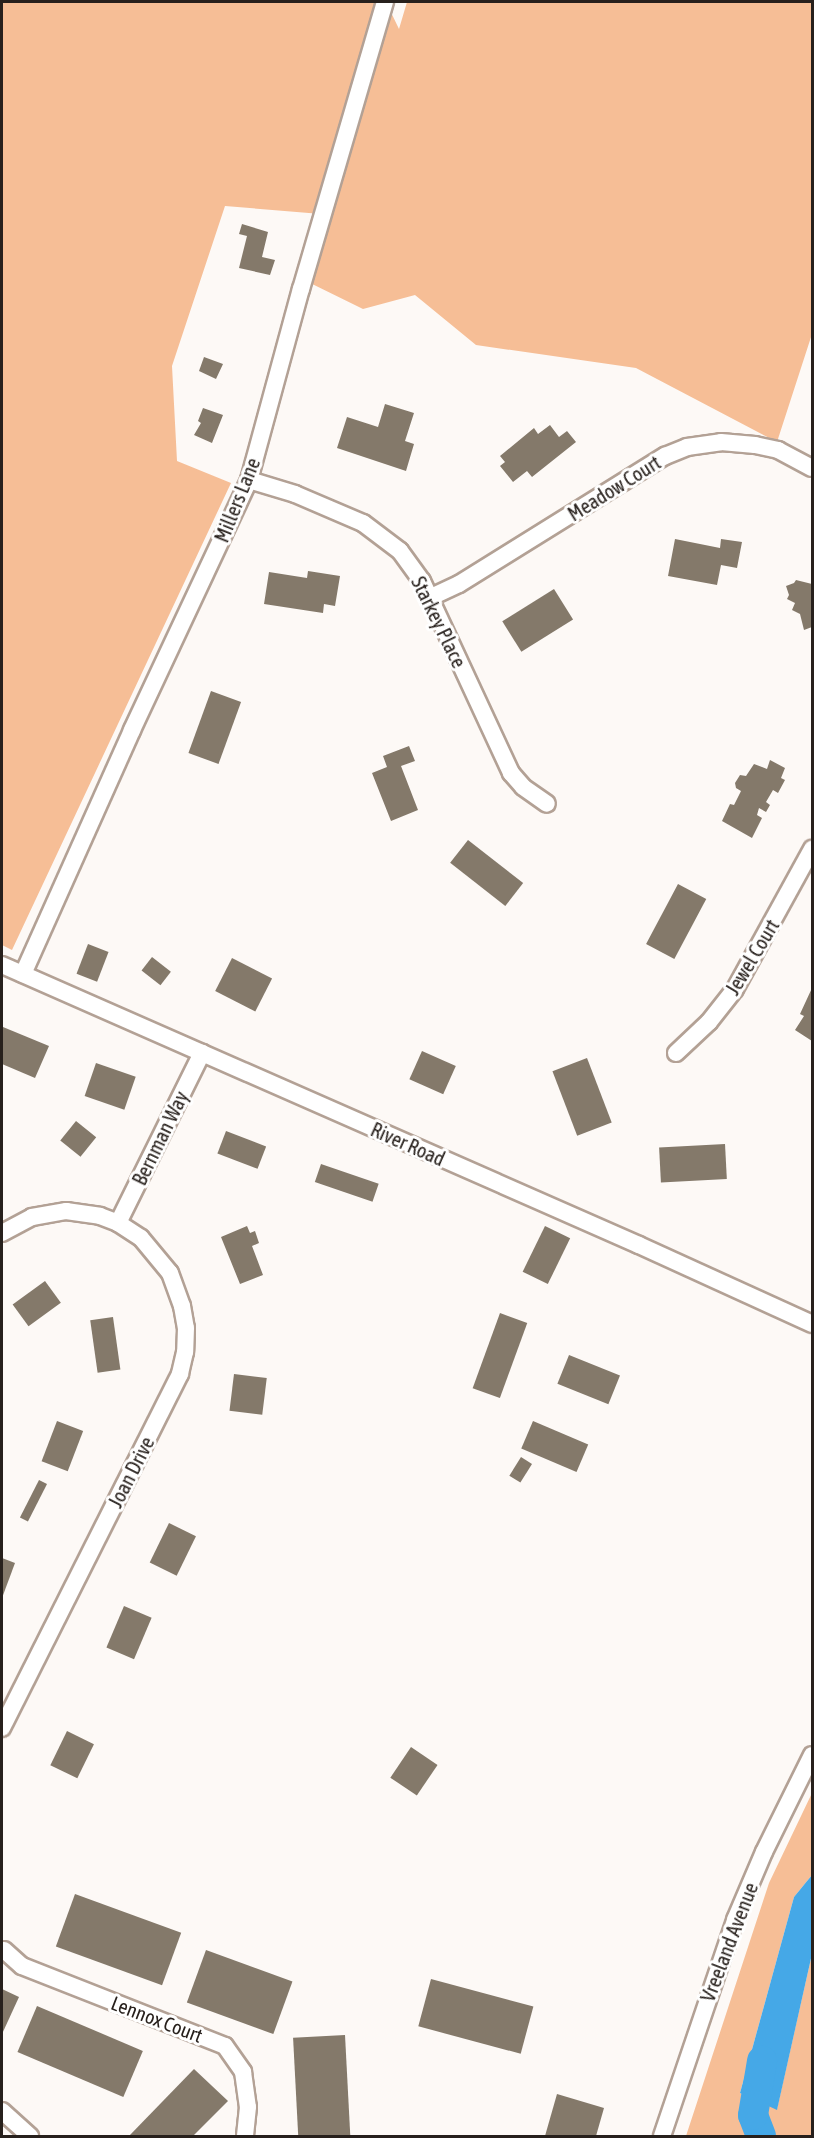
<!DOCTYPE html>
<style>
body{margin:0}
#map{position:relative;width:814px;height:2138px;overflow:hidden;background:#fdf9f6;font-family:"Asap Condensed",sans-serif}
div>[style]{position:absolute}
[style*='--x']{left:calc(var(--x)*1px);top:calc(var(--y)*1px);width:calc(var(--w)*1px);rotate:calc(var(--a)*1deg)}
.green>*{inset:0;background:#f6be96}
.water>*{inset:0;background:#45a8e7}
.river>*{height:30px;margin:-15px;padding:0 15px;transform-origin:15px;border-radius:15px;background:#45a8e7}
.building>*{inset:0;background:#84796a;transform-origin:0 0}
.roads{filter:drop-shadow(2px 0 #b3a195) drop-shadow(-2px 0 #b3a195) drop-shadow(0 2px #b3a195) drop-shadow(0 -2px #b3a195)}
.minor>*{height:16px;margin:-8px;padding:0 8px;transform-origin:8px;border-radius:8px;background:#fff}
span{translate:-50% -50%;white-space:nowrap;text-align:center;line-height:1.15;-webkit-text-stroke:6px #fff;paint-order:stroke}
.street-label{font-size:20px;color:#27201c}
.frame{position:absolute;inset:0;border:3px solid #27201c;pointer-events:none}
</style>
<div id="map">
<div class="green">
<i style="clip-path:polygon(2px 2px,386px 2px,399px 29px,407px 2px,812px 2px,812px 334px,777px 442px,636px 368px,476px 345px,415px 295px,363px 309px,304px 280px,321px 214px,225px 206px,172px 366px,177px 461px,231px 483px,12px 950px,2px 945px)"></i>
<i style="clip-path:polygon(812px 1793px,812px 1875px,794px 1897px,740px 2093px,777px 2109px,812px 1954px,812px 2136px,686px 2136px,769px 1883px)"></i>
</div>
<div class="water">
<i style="clip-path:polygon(812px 1875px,812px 1954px,777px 2110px,740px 2093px,794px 1897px)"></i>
</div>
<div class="river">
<i style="--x:761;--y:2136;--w:22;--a:-111"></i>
<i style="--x:753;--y:2115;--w:55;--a:-80.5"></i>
</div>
<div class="building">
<i style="clip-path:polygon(242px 224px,268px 232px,262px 257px,275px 260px,270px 275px,239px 268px,247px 236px,239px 234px)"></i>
<i style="clip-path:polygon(204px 357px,223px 364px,216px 379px,199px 371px)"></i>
<i style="clip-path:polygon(385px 404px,414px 413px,405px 441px,414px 444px,406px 471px,337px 448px,347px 417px,378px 427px)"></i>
<i style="clip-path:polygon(203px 408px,223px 415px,212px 443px,194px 435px,201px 423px,198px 421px)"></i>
<i style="clip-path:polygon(550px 425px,559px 437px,567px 431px,576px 442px,532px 477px,527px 471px,513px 482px,500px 466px,505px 462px,500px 456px,534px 428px,538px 434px)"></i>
<i style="clip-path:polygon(675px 539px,720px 548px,721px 539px,742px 542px,737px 568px,721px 565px,717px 585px,668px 576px)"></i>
<i style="clip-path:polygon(308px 571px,340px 576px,335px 606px,324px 604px,323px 613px,264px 604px,269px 572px,307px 578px)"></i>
<i style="clip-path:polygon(796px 580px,812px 584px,812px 627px,804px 630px,800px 614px,792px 610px,795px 603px,787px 599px,789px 595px,786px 586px,794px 583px)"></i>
<i style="left:554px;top:589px;width:36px;height:61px;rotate:58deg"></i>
<i style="left:211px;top:691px;width:32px;height:66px;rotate:20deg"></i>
<i style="clip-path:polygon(409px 746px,415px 761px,401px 766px,418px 810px,391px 821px,372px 773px,387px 767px,383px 756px)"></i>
<i style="clip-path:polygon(770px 760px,785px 768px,781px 778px,785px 780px,778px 793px,773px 790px,766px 802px,770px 805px,766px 812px,759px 808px,757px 815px,762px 818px,752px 838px,722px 821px,730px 804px,734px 805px,741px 791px,736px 788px,735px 783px,740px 775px,746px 776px,754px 764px,767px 769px)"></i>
<i style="left:468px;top:840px;width:70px;height:29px;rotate:38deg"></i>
<i style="left:678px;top:884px;width:32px;height:68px;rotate:28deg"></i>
<i style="left:88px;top:944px;width:22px;height:32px;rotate:21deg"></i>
<i style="left:152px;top:957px;width:24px;height:17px;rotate:38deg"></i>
<i style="left:232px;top:958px;width:45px;height:37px;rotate:27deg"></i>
<i style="clip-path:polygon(812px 988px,812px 1041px,795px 1030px,804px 1016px,800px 1014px)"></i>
<i style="clip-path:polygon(3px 1027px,49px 1046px,35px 1078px,2px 1064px)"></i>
<i style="left:422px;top:1051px;width:37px;height:31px;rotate:24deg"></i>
<i style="left:587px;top:1058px;width:69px;height:37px;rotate:69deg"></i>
<i style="left:96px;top:1063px;width:42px;height:35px;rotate:19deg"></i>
<i style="left:76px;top:1121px;width:26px;height:25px;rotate:39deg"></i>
<i style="left:226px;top:1131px;width:43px;height:24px;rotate:21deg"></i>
<i style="left:725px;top:1144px;width:35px;height:66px;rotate:87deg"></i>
<i style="left:321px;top:1164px;width:61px;height:19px;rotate:19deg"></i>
<i style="clip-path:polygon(247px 1226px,250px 1233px,255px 1231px,259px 1243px,252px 1246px,263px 1275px,240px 1284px,221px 1237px)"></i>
<i style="left:545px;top:1226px;width:28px;height:51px;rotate:26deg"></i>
<i style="left:45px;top:1281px;width:27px;height:40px;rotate:54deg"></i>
<i style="left:500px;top:1313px;width:29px;height:80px;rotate:20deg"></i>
<i style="left:113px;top:1317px;width:53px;height:23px;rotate:82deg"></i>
<i style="left:569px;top:1355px;width:55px;height:31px;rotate:22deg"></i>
<i style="left:234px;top:1374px;width:33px;height:37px;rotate:7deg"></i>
<i style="left:57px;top:1421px;width:28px;height:43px;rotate:21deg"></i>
<i style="left:533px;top:1421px;width:60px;height:30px;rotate:23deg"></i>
<i style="left:521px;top:1457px;width:13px;height:22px;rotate:32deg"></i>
<i style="left:39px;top:1480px;width:9px;height:42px;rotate:27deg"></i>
<i style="left:169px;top:1523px;width:30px;height:44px;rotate:26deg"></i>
<i style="clip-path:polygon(2px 1558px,15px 1563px,2px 1598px)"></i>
<i style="left:124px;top:1606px;width:30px;height:45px;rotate:23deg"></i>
<i style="left:67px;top:1731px;width:30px;height:38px;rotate:26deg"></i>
<i style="left:411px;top:1747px;width:32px;height:37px;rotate:34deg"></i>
<i style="left:75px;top:1894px;width:113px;height:56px;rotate:20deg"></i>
<i style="left:206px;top:1950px;width:92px;height:56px;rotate:20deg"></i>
<i style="left:431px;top:1979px;width:106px;height:49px;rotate:15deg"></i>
<i style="clip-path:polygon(2px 1989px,19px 1997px,2px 2034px)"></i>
<i style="left:37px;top:2006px;width:115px;height:50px;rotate:23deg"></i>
<i style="left:345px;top:2035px;width:101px;height:52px;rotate:87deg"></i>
<i style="clip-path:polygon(194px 2069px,228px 2101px,193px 2136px,129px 2136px)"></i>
<i style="clip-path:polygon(557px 2094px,604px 2108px,596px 2136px,545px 2136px)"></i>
</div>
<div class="roads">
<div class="minor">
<i style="--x:249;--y:480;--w:48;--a:16.9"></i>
<i style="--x:295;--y:494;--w:74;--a:23.1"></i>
<i style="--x:363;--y:523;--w:46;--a:37.1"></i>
<i style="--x:400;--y:551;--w:37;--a:54"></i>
<i style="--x:422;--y:581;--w:212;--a:65.1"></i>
<i style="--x:511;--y:773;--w:18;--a:49"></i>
<i style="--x:523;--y:787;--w:29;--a:35"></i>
<i style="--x:429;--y:598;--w:33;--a:-25"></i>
<i style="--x:459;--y:584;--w:243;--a:-31.9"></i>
<i style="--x:665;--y:456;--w:24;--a:-22"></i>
<i style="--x:687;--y:447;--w:34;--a:-8"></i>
<i style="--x:721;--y:442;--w:34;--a:5"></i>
<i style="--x:755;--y:445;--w:24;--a:12"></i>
<i style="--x:778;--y:450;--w:38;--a:28"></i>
<i style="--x:2;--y:965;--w:696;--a:23.73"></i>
<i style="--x:639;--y:1245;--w:190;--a:24.5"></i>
<i style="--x:23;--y:974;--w:267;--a:-65.9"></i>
<i style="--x:132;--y:730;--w:276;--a:-64.9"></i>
<i style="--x:249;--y:480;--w:198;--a:-74.8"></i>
<i style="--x:301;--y:289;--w:299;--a:-73.7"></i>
<i style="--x:676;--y:1053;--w:45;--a:-43.2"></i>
<i style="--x:709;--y:1022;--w:42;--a:-51.8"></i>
<i style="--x:735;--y:989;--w:160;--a:-61.2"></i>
<i style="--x:118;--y:1223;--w:190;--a:-63.7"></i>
<i style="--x:2;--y:1233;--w:34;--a:-28"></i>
<i style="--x:32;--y:1217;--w:35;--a:-10"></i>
<i style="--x:66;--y:1211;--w:34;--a:8"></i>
<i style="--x:100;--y:1216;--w:19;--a:21"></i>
<i style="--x:118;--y:1223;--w:27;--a:33"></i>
<i style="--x:141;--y:1238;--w:45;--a:50.4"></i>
<i style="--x:170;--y:1273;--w:35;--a:70"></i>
<i style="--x:182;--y:1306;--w:22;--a:80"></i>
<i style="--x:186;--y:1328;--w:24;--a:92"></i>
<i style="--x:185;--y:1352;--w:23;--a:103"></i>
<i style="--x:180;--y:1374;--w:396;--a:116.7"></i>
<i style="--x:4;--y:1950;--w:24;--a:42"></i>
<i style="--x:22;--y:1966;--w:218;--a:21.5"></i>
<i style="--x:225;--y:2046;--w:32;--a:55"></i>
<i style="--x:243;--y:2072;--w:35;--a:82"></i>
<i style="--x:248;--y:2107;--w:29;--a:96"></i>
<i style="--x:2;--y:2111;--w:38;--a:42"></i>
<i style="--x:662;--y:2136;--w:228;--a:-71.3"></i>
<i style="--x:735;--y:1920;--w:74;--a:-66.9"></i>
<i style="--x:764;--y:1852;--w:108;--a:-63.7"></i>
</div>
</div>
<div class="street-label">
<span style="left:614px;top:488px;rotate:-32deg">Meadow Court</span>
<span style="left:237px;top:500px;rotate:-68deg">Millers Lane</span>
<span style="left:439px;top:622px;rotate:64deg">Starkey Place</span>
<span style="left:752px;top:957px;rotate:-59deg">Jewel Court</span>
<span style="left:160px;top:1138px;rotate:-64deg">Bernman Way</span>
<span style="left:408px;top:1144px;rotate:24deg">River Road</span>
<span style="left:131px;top:1472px;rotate:-63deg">Joan Drive</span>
<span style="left:729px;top:1942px;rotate:-69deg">Vreeland Avenue</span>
<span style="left:157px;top:2019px;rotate:21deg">Lennox Court</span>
</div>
<div class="frame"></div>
</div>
